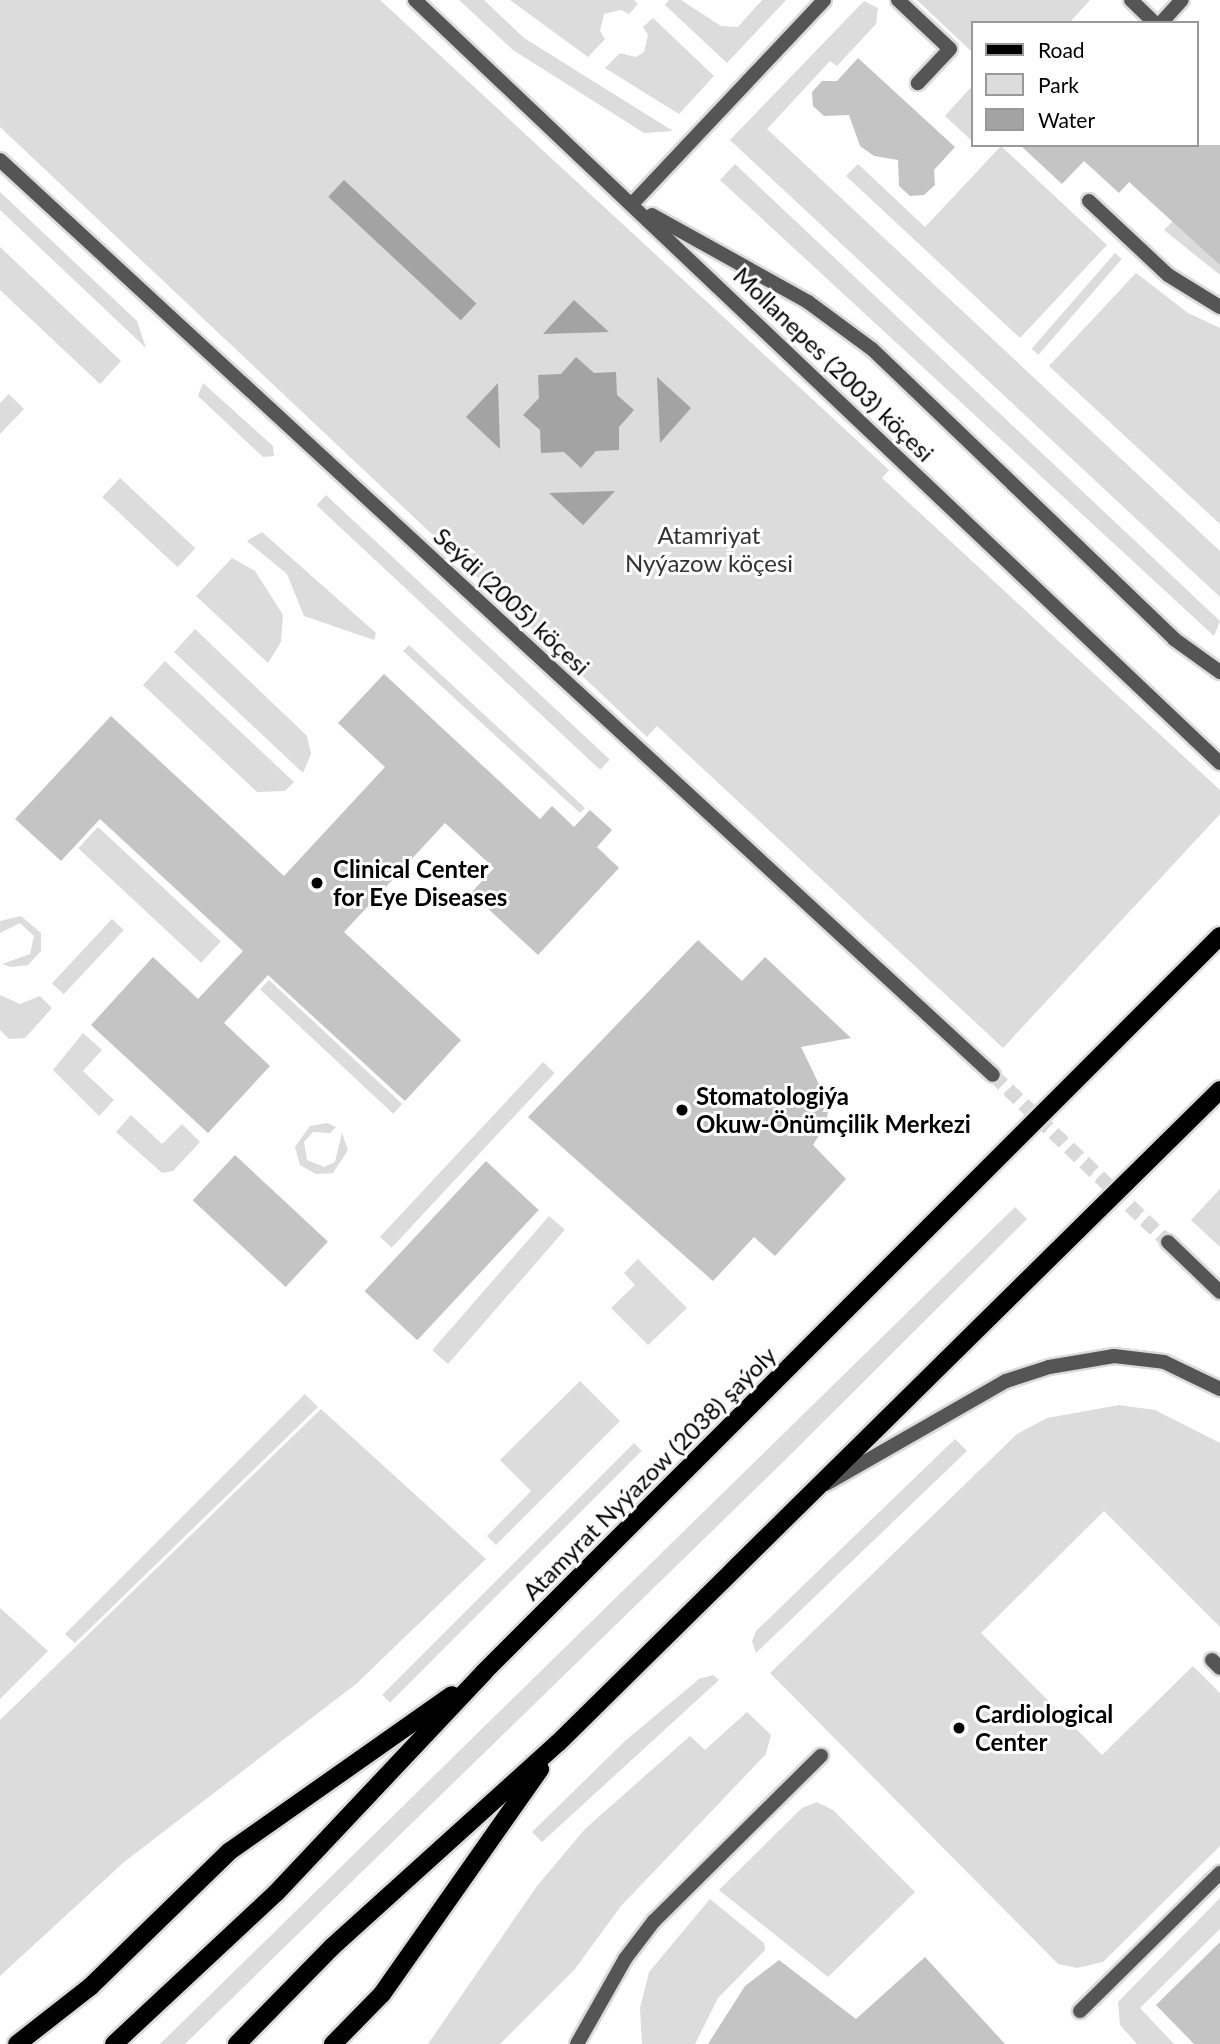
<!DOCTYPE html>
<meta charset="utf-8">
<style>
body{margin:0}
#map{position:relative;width:1220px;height:2044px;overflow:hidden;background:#fff;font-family:Lato,sans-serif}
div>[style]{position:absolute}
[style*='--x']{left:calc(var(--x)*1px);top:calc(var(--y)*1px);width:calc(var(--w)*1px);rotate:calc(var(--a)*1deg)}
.green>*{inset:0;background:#dcdcdc;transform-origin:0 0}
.water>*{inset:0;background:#a3a3a3;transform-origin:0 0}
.building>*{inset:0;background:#c4c4c4;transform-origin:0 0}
.tertiary-tunnel>*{height:14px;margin-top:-7px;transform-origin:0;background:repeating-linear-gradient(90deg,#d9d9d9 0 14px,transparent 0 21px)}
.roads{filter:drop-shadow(2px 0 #dbdbdb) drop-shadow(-2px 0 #dbdbdb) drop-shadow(0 2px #dbdbdb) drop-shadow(0 -2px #dbdbdb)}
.service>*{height:14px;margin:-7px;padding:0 7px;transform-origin:7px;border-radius:7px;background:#555}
.minor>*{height:14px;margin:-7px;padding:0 7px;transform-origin:7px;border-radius:7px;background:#555}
.tertiary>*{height:14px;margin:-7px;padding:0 7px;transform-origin:7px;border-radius:7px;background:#555}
.primary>*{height:18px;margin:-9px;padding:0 9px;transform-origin:9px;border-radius:9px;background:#000}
.dots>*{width:19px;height:19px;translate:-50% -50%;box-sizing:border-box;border:4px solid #fff;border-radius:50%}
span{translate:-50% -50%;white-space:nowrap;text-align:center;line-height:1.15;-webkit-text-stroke:6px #fff;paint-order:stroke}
.street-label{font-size:24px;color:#000}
.park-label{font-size:24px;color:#333}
.poi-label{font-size:24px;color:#000;font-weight:700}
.left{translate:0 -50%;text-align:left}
.legend{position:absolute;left:971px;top:21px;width:228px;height:126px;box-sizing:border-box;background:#fff;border:2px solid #999;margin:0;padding:9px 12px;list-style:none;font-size:21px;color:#000}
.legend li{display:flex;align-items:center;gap:14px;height:35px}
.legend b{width:35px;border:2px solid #999}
</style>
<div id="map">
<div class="green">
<i style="clip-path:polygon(0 0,380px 0,889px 470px,882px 478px,1220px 790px,1220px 814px,1003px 1048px,657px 726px,647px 737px,0 127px)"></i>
<i style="clip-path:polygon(459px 0,484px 0,524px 38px,673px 131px,644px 133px,513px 50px)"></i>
<i style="clip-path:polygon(510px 0,634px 0,638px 4px,629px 14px,621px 10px,604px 14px,600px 31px,605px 39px,588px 57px)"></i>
<i style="clip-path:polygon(669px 0,681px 0,721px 26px,738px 27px,762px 0,786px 0,727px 63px,665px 5px)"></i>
<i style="clip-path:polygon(917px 0,1090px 0,1069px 23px,973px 23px,973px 53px)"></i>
<i style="clip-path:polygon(864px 1px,878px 8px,876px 24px,837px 66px,830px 61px,767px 129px,1220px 551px,1220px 597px,730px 140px)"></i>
<i style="clip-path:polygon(653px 18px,714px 76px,679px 114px,605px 68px,620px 53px,636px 57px,644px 52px,648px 35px,643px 27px)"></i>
<i style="clip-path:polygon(973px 85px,973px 142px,945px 116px)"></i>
<i style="clip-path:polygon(1001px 146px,1107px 245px,1020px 338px,846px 176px,858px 164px,925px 227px)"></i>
<i style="clip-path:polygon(735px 164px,1220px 621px,1214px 636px,720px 180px)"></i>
<i style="clip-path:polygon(0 192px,137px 321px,146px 348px,0 210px)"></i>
<i style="clip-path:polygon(1186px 207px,1220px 237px,1220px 275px,1164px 230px)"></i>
<i style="clip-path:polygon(0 247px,121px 361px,100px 384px,0 290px)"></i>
<i style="left:1115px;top:253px;width:9px;height:127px;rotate:41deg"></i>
<i style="clip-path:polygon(1136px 273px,1188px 313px,1220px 328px,1220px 524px,1049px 366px)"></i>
<i style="clip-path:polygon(203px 383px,273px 446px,274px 456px,263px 457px,198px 396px)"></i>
<i style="clip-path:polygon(9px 394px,24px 409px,0 434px,0 403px)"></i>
<i style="left:120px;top:478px;width:103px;height:26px;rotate:43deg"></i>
<i style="left:326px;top:495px;width:388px;height:14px;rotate:43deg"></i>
<i style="clip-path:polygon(262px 532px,376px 633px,374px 640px,304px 616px,287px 574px,247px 541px)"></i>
<i style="clip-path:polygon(232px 558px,255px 571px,283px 615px,281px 642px,268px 663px,196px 596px)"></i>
<i style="clip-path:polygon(195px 629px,307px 736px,311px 754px,303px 773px,174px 652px)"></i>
<i style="clip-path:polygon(409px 645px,585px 808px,580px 813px,403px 651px)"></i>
<i style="clip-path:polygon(165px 661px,294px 782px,285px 791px,257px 792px,143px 685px)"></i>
<i style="left:98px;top:827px;width:168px;height:29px;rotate:43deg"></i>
<i style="clip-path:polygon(21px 916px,41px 933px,41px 951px,28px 965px,11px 967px,2px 964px,30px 954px,34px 936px,20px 923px,0 933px,0 921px)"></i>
<i style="left:112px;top:919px;width:16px;height:88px;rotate:43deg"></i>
<i style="left:269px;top:980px;width:182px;height:13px;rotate:43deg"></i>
<i style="clip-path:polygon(0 995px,20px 1004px,40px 996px,52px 1008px,25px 1038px,9px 1039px,0 1030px)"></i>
<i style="clip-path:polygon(83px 1033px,102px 1050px,83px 1071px,114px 1100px,99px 1116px,53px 1070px)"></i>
<i style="left:543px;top:1062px;width:16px;height:239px;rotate:43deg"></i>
<i style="clip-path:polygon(131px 1115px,162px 1144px,182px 1124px,200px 1142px,173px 1171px,162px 1173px,116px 1132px)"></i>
<i style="clip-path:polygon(327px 1123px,336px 1127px,330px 1133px,313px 1132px,304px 1142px,307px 1160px,324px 1167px,335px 1162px,342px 1133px,348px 1150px,333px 1173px,316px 1174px,300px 1165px,295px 1147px,310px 1126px)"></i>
<i style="clip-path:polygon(1220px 1189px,1220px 1247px,1191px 1220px)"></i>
<i style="clip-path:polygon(1015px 1207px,1027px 1219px,782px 1463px,185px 2044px,160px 2044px)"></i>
<i style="left:549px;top:1216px;width:21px;height:178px;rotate:41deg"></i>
<i style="clip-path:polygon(638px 1259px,687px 1308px,648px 1345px,611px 1308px,635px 1285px,624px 1273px)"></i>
<i style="clip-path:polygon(580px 1381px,620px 1421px,496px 1545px,487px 1536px,531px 1491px,500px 1460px)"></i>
<i style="clip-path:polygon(305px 1394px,318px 1407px,75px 1643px,65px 1634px)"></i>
<i style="clip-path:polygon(1119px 1405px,1155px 1410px,1220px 1443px,1220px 1627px,1104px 1511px,981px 1633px,1102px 1755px,1193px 1666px,1220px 1693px,1220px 1846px,1103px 1962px,1077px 1968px,1058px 1964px,770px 1673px,1017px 1434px,1047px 1418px)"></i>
<i style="clip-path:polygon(321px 1409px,486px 1559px,356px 1684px,124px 1862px,0 1976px,0 1720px)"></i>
<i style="clip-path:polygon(955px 1439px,967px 1451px,756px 1653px,752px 1641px,756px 1631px)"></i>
<i style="left:634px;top:1443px;width:11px;height:356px;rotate:45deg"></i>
<i style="clip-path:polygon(0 1608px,48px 1651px,0 1699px)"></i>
<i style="clip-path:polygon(713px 1675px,719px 1680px,542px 1842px,532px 1832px,625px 1741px,699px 1679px)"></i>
<i style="clip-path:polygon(747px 1712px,771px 1735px,766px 1754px,621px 1906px,575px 1969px,500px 2044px,428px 2044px,537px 1886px,585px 1829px,690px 1736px,705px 1750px)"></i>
<i style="clip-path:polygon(817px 1802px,833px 1810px,915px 1892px,828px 1977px,719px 1890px,802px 1808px)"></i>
<i style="clip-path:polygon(1220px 1898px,1220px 1929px,1140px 2008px,1174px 2044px,1137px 2044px,1120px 2025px,1118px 2002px)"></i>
<i style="clip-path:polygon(710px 1899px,764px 1943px,765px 1950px,718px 1998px,695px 2044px,642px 2044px,640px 2008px,649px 1972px)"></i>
</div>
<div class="water">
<i style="left:344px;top:180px;width:181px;height:23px;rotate:43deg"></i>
<i style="clip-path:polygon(574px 300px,609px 332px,543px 334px)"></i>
<i style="clip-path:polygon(576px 357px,594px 373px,616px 372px,617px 395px,634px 410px,619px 427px,619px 450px,596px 451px,581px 468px,564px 452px,541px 453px,540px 430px,523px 415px,539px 398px,538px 375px,561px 374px)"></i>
<i style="clip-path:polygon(657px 377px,691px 408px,660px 443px)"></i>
<i style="clip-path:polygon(498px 383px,500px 449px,466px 417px)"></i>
<i style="clip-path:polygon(615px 491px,583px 525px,549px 493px)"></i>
</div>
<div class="building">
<i style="clip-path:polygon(858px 58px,955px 147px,934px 170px,935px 185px,924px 195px,910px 196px,899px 186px,898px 160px,874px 156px,860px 146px,849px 115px,824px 116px,813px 106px,812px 92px,822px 81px,837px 81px)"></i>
<i style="clip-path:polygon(1020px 145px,1220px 145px,1220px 265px,1129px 182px,1119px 193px,1084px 161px,1062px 184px)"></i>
<i style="clip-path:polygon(384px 674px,540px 819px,552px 806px,574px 827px,590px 810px,612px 830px,597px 847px,619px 868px,538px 955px,471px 893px,494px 868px,445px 823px,344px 932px,461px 1040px,405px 1101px,268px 975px,224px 1023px,270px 1066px,208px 1133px,91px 1025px,153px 957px,198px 999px,243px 951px,100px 819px,61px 861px,15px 819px,111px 716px,284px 876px,385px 767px,338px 723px)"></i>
<i style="clip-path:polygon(698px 940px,742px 981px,765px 957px,851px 1038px,801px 1047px,829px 1105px,826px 1124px,813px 1145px,846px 1179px,775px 1256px,754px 1237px,713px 1281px,528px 1117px)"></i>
<i style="left:235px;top:1155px;width:127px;height:62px;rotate:43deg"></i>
<i style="left:486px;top:1161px;width:72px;height:178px;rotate:43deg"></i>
<i style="clip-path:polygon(1220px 1942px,1220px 2044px,1194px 2044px,1156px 2005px)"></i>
<i style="clip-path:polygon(925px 1957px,1005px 2044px,708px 2044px,745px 1986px,779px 1960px,856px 2019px)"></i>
</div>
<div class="tertiary-tunnel">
<i style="--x:993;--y:1075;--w:242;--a:43.7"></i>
</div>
<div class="roads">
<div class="service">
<i style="--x:898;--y:0;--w:71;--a:43.3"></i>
<i style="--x:950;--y:49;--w:47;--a:133.3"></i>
<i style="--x:1131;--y:0;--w:33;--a:44"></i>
<i style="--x:1161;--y:23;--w:31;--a:-48"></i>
<i style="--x:1089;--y:201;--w:108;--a:43.1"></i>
<i style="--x:1168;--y:275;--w:61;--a:31.6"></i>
<i style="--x:1212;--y:1660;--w:11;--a:45"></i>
<i style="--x:1080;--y:2011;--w:197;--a:-44.6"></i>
<i style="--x:577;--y:2044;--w:98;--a:-60.5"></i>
<i style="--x:625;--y:1959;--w:48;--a:-52.7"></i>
<i style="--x:654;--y:1921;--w:235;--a:-44.7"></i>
</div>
<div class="minor">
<i style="--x:632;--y:204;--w:280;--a:-46.7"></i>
</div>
<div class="tertiary">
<i style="--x:415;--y:0;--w:1109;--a:43.47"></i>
<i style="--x:0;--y:160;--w:1350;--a:42.66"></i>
<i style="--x:652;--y:215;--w:179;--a:29.1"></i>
<i style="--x:808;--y:302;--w:79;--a:36.3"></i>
<i style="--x:872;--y:349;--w:419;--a:43.8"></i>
<i style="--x:1174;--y:639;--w:57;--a:35.7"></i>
<i style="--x:1168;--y:1242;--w:72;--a:43.9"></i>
<i style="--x:826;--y:1484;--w:207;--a:-29.8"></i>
<i style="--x:1006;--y:1381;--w:45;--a:-18"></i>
<i style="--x:1049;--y:1367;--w:66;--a:-9.6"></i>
<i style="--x:1114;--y:1356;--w:50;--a:6.8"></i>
<i style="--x:1164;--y:1362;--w:62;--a:25.7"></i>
</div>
<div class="primary">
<i style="--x:17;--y:2044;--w:93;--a:-38"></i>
<i style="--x:90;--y:1987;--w:195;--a:-44.2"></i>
<i style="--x:230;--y:1851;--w:271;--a:-35.1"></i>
<i style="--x:114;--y:2044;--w:221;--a:-43"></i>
<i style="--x:276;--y:1893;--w:303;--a:-46.7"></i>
<i style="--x:484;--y:1672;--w:1041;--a:-45"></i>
<i style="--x:237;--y:2044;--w:136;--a:-45.6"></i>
<i style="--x:332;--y:1947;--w:304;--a:-42.1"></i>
<i style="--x:558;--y:1743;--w:930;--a:-44.61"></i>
<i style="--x:333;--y:2044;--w:70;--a:-45.6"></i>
<i style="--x:382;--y:1994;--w:275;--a:-54.9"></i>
</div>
</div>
<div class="dots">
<i style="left:317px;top:883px;background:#000"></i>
<i style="left:682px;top:1110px;background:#000"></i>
<i style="left:959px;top:1728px;background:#000"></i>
</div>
<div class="street-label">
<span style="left:834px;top:364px;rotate:44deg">Mollanepes (2003) köçesi</span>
<span style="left:512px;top:601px;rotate:43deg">Seýdi (2005) köçesi</span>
<span style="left:649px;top:1473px;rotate:-45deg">Atamyrat Nyýazow (2038) şaýoly</span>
</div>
<div class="park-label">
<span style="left:709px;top:549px">Atamriyat<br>Nyýazow köçesi</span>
</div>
<div class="poi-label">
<span class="left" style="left:333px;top:883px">Clinical Center<br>for Eye Diseases</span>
<span class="left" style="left:696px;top:1110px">Stomatologiýa<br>Okuw-Önümçilik Merkezi</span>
<span class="left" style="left:975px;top:1728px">Cardiological<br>Center</span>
</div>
<ul class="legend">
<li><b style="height:9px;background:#000"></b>Road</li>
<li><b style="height:19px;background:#dcdcdc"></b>Park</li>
<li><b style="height:19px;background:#a3a3a3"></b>Water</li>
</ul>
</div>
